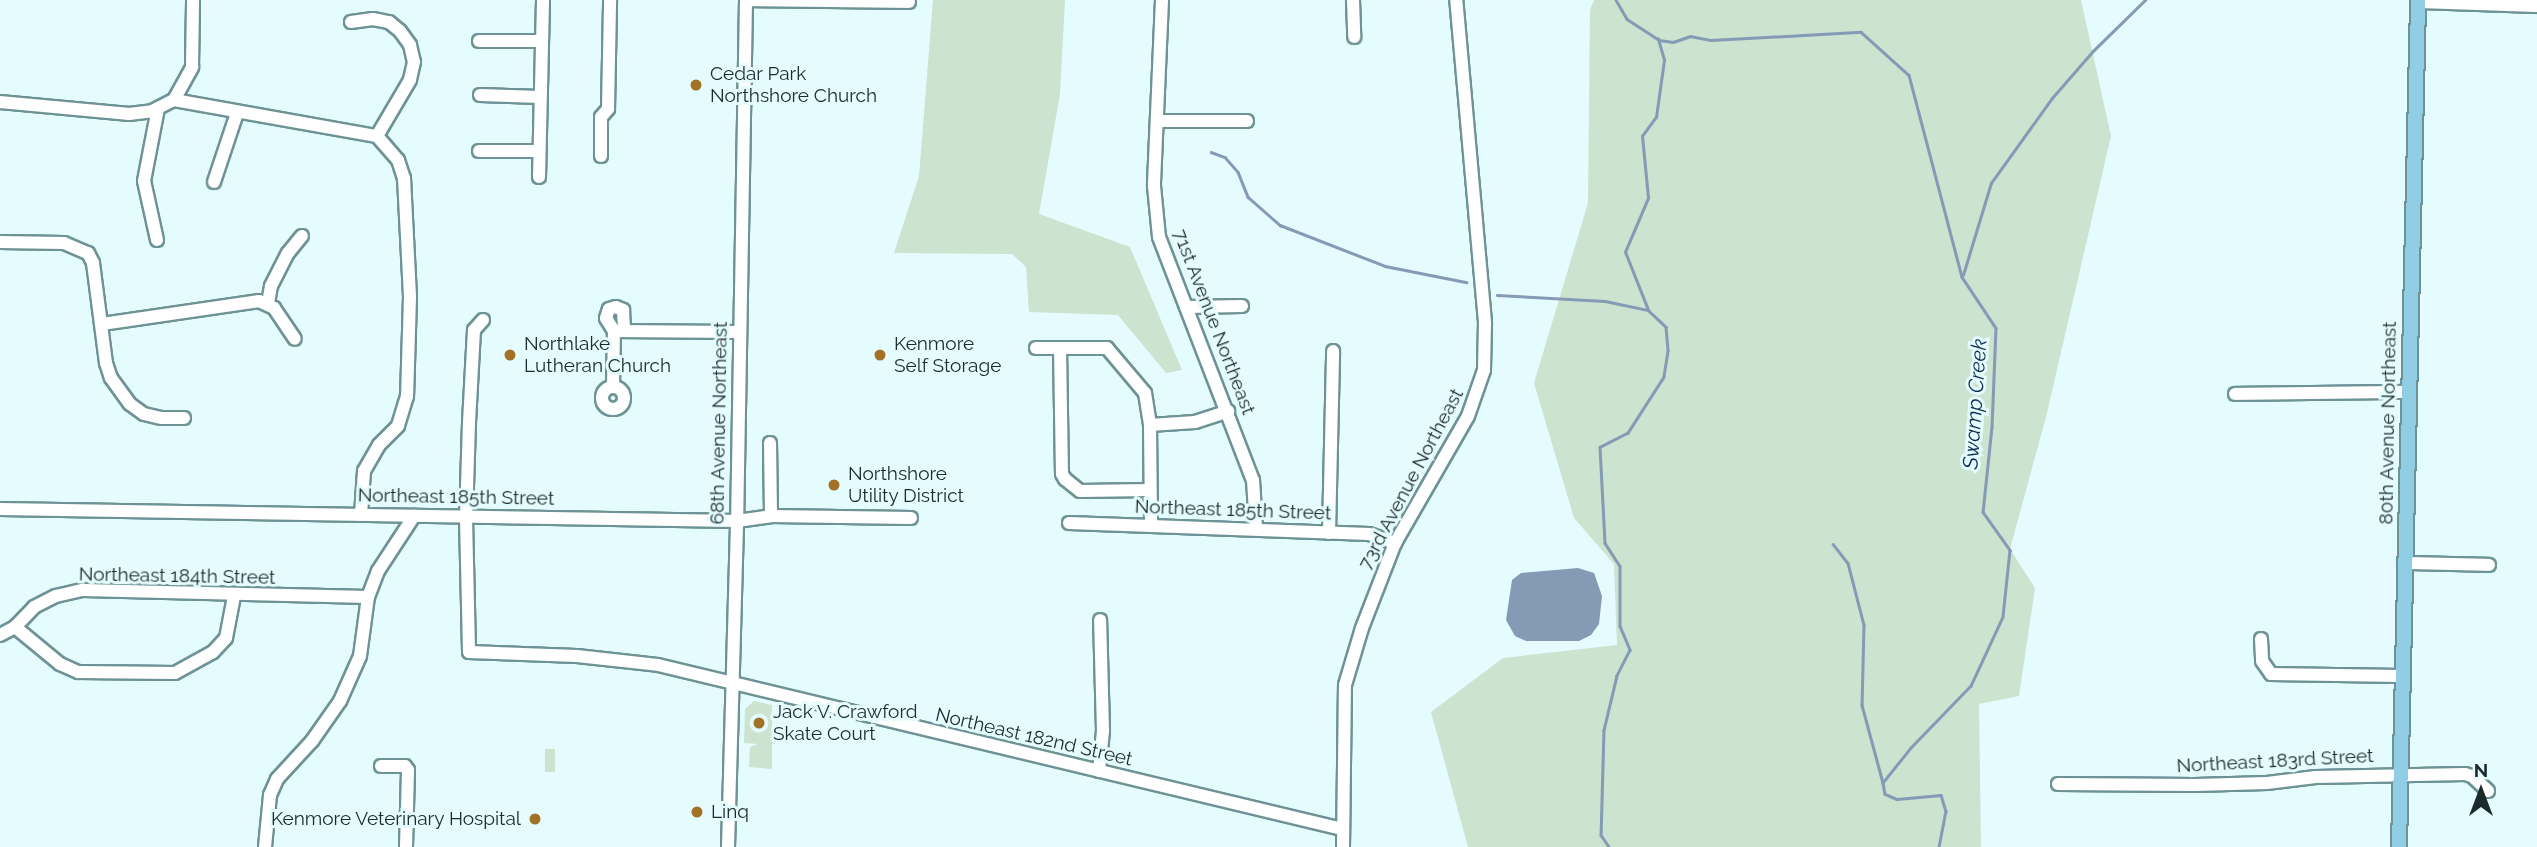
<!DOCTYPE html>
<style>
body{margin:0}
#map{position:relative;width:2537px;height:847px;overflow:hidden;background:#e5fcfe;font-family:Raleway,sans-serif}
div>[style]{position:absolute}
[style*='--x']{left:calc(var(--x)*1px);top:calc(var(--y)*1px);width:calc(var(--w)*1px);rotate:calc(var(--a)*1deg)}
.green>*{inset:0;background:#cbe3cf;transform-origin:0 0}
.water>*{inset:0;background:#849ab5}
.stream>*{height:2.5px;margin:-1.25px;padding:0 1.25px;transform-origin:1.25px;border-radius:1.25px;background:#849ab5}
.roads{filter:drop-shadow(2px 0 #6e9396) drop-shadow(-2px 0 #6e9396) drop-shadow(0 2px #6e9396) drop-shadow(0 -2px #6e9396)}
.minor>*{height:12px;margin:-6px;padding:0 6px;transform-origin:6px;border-radius:6px;background:#fff}
.minor>.ring{margin:-6px;padding:0;box-sizing:content-box;background:none;border:12px solid #fff;border-radius:50%}
.major>*{height:14px;margin:-7px;padding:0 7px;transform-origin:7px;border-radius:7px;background:#91cee6}
.dots>*{width:19px;height:19px;translate:-50% -50%;box-sizing:border-box;border:4px solid #e5fcfe;border-radius:50%}
span{translate:-50% -50%;white-space:nowrap;text-align:center;line-height:1.15;-webkit-text-stroke:6px #e5fcfe;paint-order:stroke}
.poi-label{font-size:19px;color:#1b2a2b}
.left{translate:0 -50%;text-align:left}
.right{translate:-100% -50%;text-align:right}
.street-label{font-size:19px;color:#1b2a2b}
.water-label{font-size:21px;color:#0c2e53;font-style:italic}
.north{position:absolute;left:2446px;top:756px;width:70px;height:70px;-webkit-text-stroke:5px #e5fcfe;paint-order:stroke;rotate:0deg;font-size:19px;font-weight:700;line-height:28px;text-align:center;color:#1b2a2b}
.north::after{content:'';display:block;margin:auto;width:24px;height:32px;background:#1b2a2b;clip-path:polygon(50% 0,100% 100%,50% 72%,0 100%)}
</style>
<div id="map">
<div class="green">
<i style="clip-path:polygon(933px 0,1065px 0,1060px 94px,1039px 214px,1130px 247px,1182px 370px,1166px 373px,1118px 315px,1029px 312px,1026px 267px,1012px 254px,894px 253px,919px 176px)"></i>
<i style="clip-path:polygon(1594px 0,2081px 0,2111px 136px,2046px 417px,2010px 549px,2035px 588px,2019px 696px,1979px 704px,1981px 847px,1468px 847px,1431px 712px,1503px 658px,1617px 645px,1614px 564px,1574px 518px,1534px 383px,1588px 203px,1590px 10px)"></i>
<i style="clip-path:polygon(754px 701px,772px 705px,772px 769px,749px 767px,750px 747px,758px 744px,744px 743px,745px 709px)"></i>
<i style="left:545px;top:749px;width:10px;height:23px"></i>
</div>
<div class="water">
<i style="clip-path:polygon(1578px 568px,1594px 573px,1602px 596px,1599px 624px,1591px 635px,1579px 641px,1526px 641px,1515px 636px,1506px 620px,1512px 580px,1521px 573px)"></i>
</div>
<div class="stream">
<i style="--x:1616;--y:0;--w:22;--a:60"></i>
<i style="--x:1627;--y:19;--w:38;--a:33"></i>
<i style="--x:1659;--y:40;--w:14;--a:8"></i>
<i style="--x:1673;--y:42;--w:18;--a:-19"></i>
<i style="--x:1690;--y:36;--w:21;--a:11"></i>
<i style="--x:1711;--y:40;--w:150;--a:-3.1"></i>
<i style="--x:1861;--y:32;--w:64;--a:41.9"></i>
<i style="--x:1909;--y:75;--w:209;--a:75.3"></i>
<i style="--x:1962;--y:277;--w:61;--a:56.3"></i>
<i style="--x:1996;--y:328;--w:99;--a:92.3"></i>
<i style="--x:1992;--y:427;--w:85;--a:96"></i>
<i style="--x:1983;--y:512;--w:47;--a:54.6"></i>
<i style="--x:2010;--y:550;--w:67;--a:96"></i>
<i style="--x:2003;--y:617;--w:76;--a:114.9"></i>
<i style="--x:1971;--y:686;--w:86;--a:134.1"></i>
<i style="--x:1911;--y:748;--w:45;--a:128.7"></i>
<i style="--x:1883;--y:783;--w:11;--a:80"></i>
<i style="--x:1885;--y:794;--w:13;--a:23"></i>
<i style="--x:1897;--y:799;--w:44;--a:-5.2"></i>
<i style="--x:1941;--y:795;--w:17;--a:73"></i>
<i style="--x:1946;--y:811;--w:37;--a:101"></i>
<i style="--x:1211;--y:152;--w:15;--a:20"></i>
<i style="--x:1225;--y:157;--w:20;--a:49"></i>
<i style="--x:1238;--y:172;--w:27;--a:68"></i>
<i style="--x:1248;--y:197;--w:43;--a:41.2"></i>
<i style="--x:1280;--y:225;--w:113;--a:21.3"></i>
<i style="--x:1385;--y:266;--w:83;--a:11.2"></i>
<i style="--x:1963;--y:275;--w:96;--a:-73.1"></i>
<i style="--x:1991;--y:183;--w:105;--a:-54.3"></i>
<i style="--x:2052;--y:98;--w:62;--a:-48.9"></i>
<i style="--x:2093;--y:51;--w:73;--a:-44.4"></i>
<i style="--x:1497;--y:295;--w:108;--a:3.2"></i>
<i style="--x:1605;--y:301;--w:44;--a:11.8"></i>
<i style="--x:1648;--y:310;--w:25;--a:43"></i>
<i style="--x:1666;--y:327;--w:24;--a:85"></i>
<i style="--x:1668;--y:351;--w:26;--a:99"></i>
<i style="--x:1664;--y:377;--w:67;--a:122.7"></i>
<i style="--x:1628;--y:433;--w:31;--a:153"></i>
<i style="--x:1600;--y:447;--w:96;--a:87"></i>
<i style="--x:1605;--y:543;--w:27;--a:57"></i>
<i style="--x:1620;--y:566;--w:60;--a:90"></i>
<i style="--x:1620;--y:626;--w:26;--a:67"></i>
<i style="--x:1630;--y:650;--w:29;--a:117"></i>
<i style="--x:1617;--y:676;--w:56;--a:103.5"></i>
<i style="--x:1604;--y:730;--w:105;--a:91.6"></i>
<i style="--x:1601;--y:835;--w:14;--a:56"></i>
<i style="--x:1648;--y:310;--w:62;--a:-111.6"></i>
<i style="--x:1625;--y:252;--w:59;--a:-66.9"></i>
<i style="--x:1648;--y:198;--w:62;--a:-95.5"></i>
<i style="--x:1642;--y:136;--w:24;--a:-54"></i>
<i style="--x:1656;--y:117;--w:58;--a:-82"></i>
<i style="--x:1664;--y:60;--w:22;--a:-106"></i>
<i style="--x:1833;--y:544;--w:24;--a:52"></i>
<i style="--x:1848;--y:563;--w:64;--a:75.5"></i>
<i style="--x:1864;--y:625;--w:80;--a:91.4"></i>
<i style="--x:1862;--y:705;--w:81;--a:74.9"></i>
</div>
<div class="roads">
<div class="minor">
<i style="--x:746;--y:0;--w:163;--a:0.7"></i>
<i style="--x:1162;--y:0;--w:186;--a:92.5"></i>
<i style="--x:1154;--y:186;--w:51;--a:84.4"></i>
<i style="--x:1159;--y:237;--w:261;--a:68.9"></i>
<i style="--x:1253;--y:480;--w:48;--a:86.4"></i>
<i style="--x:1353;--y:0;--w:37;--a:88"></i>
<i style="--x:2418;--y:2;--w:119;--a:1.9"></i>
<i style="--x:351;--y:22;--w:22;--a:-8"></i>
<i style="--x:373;--y:19;--w:16;--a:11"></i>
<i style="--x:389;--y:22;--w:14;--a:39"></i>
<i style="--x:400;--y:31;--w:17;--a:54"></i>
<i style="--x:410;--y:45;--w:17;--a:77"></i>
<i style="--x:414;--y:62;--w:18;--a:103"></i>
<i style="--x:410;--y:80;--w:65;--a:120.5"></i>
<i style="--x:377;--y:136;--w:32;--a:49"></i>
<i style="--x:398;--y:160;--w:19;--a:72"></i>
<i style="--x:404;--y:178;--w:119;--a:87.1"></i>
<i style="--x:410;--y:297;--w:99;--a:91.7"></i>
<i style="--x:407;--y:396;--w:31;--a:107"></i>
<i style="--x:398;--y:426;--w:27;--a:135"></i>
<i style="--x:379;--y:445;--w:30;--a:120"></i>
<i style="--x:364;--y:471;--w:44;--a:93.9"></i>
<i style="--x:479;--y:41;--w:62;--a:0"></i>
<i style="--x:480;--y:95;--w:60;--a:1.9"></i>
<i style="--x:174;--y:100;--w:38;--a:-61"></i>
<i style="--x:192;--y:67;--w:67;--a:-89.1"></i>
<i style="--x:0;--y:102;--w:130;--a:5.3"></i>
<i style="--x:129;--y:114;--w:23;--a:-7"></i>
<i style="--x:152;--y:111;--w:25;--a:-27"></i>
<i style="--x:174;--y:100;--w:206;--a:10.1"></i>
<i style="--x:1157;--y:121;--w:90;--a:0"></i>
<i style="--x:479;--y:151;--w:60;--a:0"></i>
<i style="--x:601;--y:156;--w:39;--a:-90"></i>
<i style="--x:601;--y:117;--w:11;--a:-49"></i>
<i style="--x:608;--y:109;--w:109;--a:-88.9"></i>
<i style="--x:539;--y:177;--w:177;--a:-88.7"></i>
<i style="--x:214;--y:182;--w:73;--a:-71.6"></i>
<i style="--x:157;--y:240;--w:60;--a:-102.4"></i>
<i style="--x:144;--y:181;--w:74;--a:-79.1"></i>
<i style="--x:0;--y:242;--w:64;--a:0.9"></i>
<i style="--x:64;--y:243;--w:26;--a:23"></i>
<i style="--x:88;--y:253;--w:11;--a:63"></i>
<i style="--x:93;--y:263;--w:101;--a:82.6"></i>
<i style="--x:106;--y:363;--w:16;--a:72"></i>
<i style="--x:111;--y:378;--w:32;--a:54"></i>
<i style="--x:130;--y:404;--w:17;--a:36"></i>
<i style="--x:144;--y:414;--w:18;--a:13"></i>
<i style="--x:162;--y:418;--w:22;--a:0"></i>
<i style="--x:268;--y:303;--w:17;--a:-80"></i>
<i style="--x:271;--y:286;--w:37;--a:-63"></i>
<i style="--x:288;--y:253;--w:22;--a:-51"></i>
<i style="--x:1186;--y:307;--w:56;--a:-1"></i>
<i style="--x:483;--y:320;--w:13;--a:132"></i>
<i style="--x:474;--y:330;--w:93;--a:93.1"></i>
<i style="--x:469;--y:423;--w:95;--a:91.8"></i>
<i style="--x:466;--y:518;--w:134;--a:88.7"></i>
<i style="--x:469;--y:652;--w:108;--a:2.1"></i>
<i style="--x:577;--y:656;--w:81;--a:6.3"></i>
<i style="--x:658;--y:665;--w:703;--a:13.48"></i>
<i style="--x:102;--y:324;--w:159;--a:-8.3"></i>
<i style="--x:259;--y:301;--w:17;--a:25"></i>
<i style="--x:274;--y:308;--w:37;--a:56"></i>
<i style="--x:614;--y:331;--w:125;--a:0.5"></i>
<i style="--x:1036;--y:348;--w:71;--a:0"></i>
<i style="--x:1107;--y:348;--w:59;--a:49.8"></i>
<i style="--x:1145;--y:393;--w:32;--a:81"></i>
<i style="--x:1150;--y:425;--w:100;--a:89.4"></i>
<i style="--x:1060;--y:348;--w:126;--a:89.1"></i>
<i style="--x:1062;--y:474;--w:6;--a:59"></i>
<i style="--x:1065;--y:479;--w:19;--a:39"></i>
<i style="--x:1080;--y:491;--w:70;--a:-0.8"></i>
<i style="--x:613;--y:387;--w:56;--a:-89"></i>
<i style="--x:614;--y:331;--w:15;--a:-122"></i>
<i style="--x:606;--y:318;--w:9;--a:-72"></i>
<i style="--x:609;--y:309;--w:7;--a:-16"></i>
<i style="--x:616;--y:307;--w:8;--a:23"></i>
<i style="--x:623;--y:310;--w:21;--a:87"></i>
<i class="ring" style="left:602px;top:387px;width:10px;height:10px"></i>
<i style="--x:2235;--y:394;--w:173;--a:-0.7"></i>
<i style="--x:1150;--y:425;--w:45;--a:-3.8"></i>
<i style="--x:1195;--y:422;--w:35;--a:-18"></i>
<i style="--x:770;--y:443;--w:73;--a:89.2"></i>
<i style="--x:0;--y:509;--w:737;--a:0.93"></i>
<i style="--x:737;--y:521;--w:34;--a:-8"></i>
<i style="--x:771;--y:516;--w:140;--a:0.8"></i>
<i style="--x:1069;--y:523;--w:300;--a:2.1"></i>
<i style="--x:1369;--y:534;--w:28;--a:19"></i>
<i style="--x:1329;--y:533;--w:182;--a:-88.7"></i>
<i style="--x:2404;--y:563;--w:85;--a:1.3"></i>
<i style="--x:15;--y:627;--w:58;--a:39.4"></i>
<i style="--x:60;--y:664;--w:20;--a:24"></i>
<i style="--x:78;--y:672;--w:97;--a:0.6"></i>
<i style="--x:175;--y:673;--w:43;--a:-28.9"></i>
<i style="--x:213;--y:652;--w:19;--a:-47"></i>
<i style="--x:226;--y:638;--w:43;--a:-79.2"></i>
<i style="--x:0;--y:635;--w:17;--a:-28"></i>
<i style="--x:15;--y:627;--w:28;--a:-46"></i>
<i style="--x:34;--y:607;--w:25;--a:-27"></i>
<i style="--x:56;--y:596;--w:28;--a:-13"></i>
<i style="--x:83;--y:590;--w:285;--a:1.4"></i>
<i style="--x:2261;--y:639;--w:22;--a:87"></i>
<i style="--x:2262;--y:661;--w:16;--a:55"></i>
<i style="--x:2271;--y:674;--w:130;--a:0.9"></i>
<i style="--x:381;--y:766;--w:24;--a:0"></i>
<i style="--x:405;--y:766;--w:5;--a:53"></i>
<i style="--x:408;--y:770;--w:77;--a:91.5"></i>
<i style="--x:1099;--y:771;--w:40;--a:-84.3"></i>
<i style="--x:1103;--y:731;--w:111;--a:-91.5"></i>
<i style="--x:2058;--y:784;--w:137;--a:0.4"></i>
<i style="--x:2195;--y:785;--w:72;--a:-1.6"></i>
<i style="--x:2267;--y:783;--w:49;--a:-7"></i>
<i style="--x:2316;--y:777;--w:149;--a:-1.2"></i>
<i style="--x:2465;--y:774;--w:7;--a:16"></i>
<i style="--x:2472;--y:776;--w:22;--a:43"></i>
<i style="--x:265;--y:847;--w:52;--a:-84.5"></i>
<i style="--x:270;--y:795;--w:17;--a:-66"></i>
<i style="--x:277;--y:779;--w:52;--a:-47.4"></i>
<i style="--x:312;--y:741;--w:49;--a:-55"></i>
<i style="--x:340;--y:701;--w:49;--a:-66"></i>
<i style="--x:360;--y:656;--w:60;--a:-82.3"></i>
<i style="--x:368;--y:597;--w:28;--a:-69"></i>
<i style="--x:378;--y:571;--w:66;--a:-56.8"></i>
<i style="--x:728;--y:847;--w:320;--a:-88.4"></i>
<i style="--x:737;--y:527;--w:527;--a:-89.02"></i>
<i style="--x:1343;--y:847;--w:162;--a:-89.3"></i>
<i style="--x:1345;--y:685;--w:59;--a:-73.4"></i>
<i style="--x:1362;--y:628;--w:91;--a:-68.8"></i>
<i style="--x:1395;--y:543;--w:146;--a:-60.1"></i>
<i style="--x:1468;--y:416;--w:49;--a:-70.8"></i>
<i style="--x:1484;--y:370;--w:48;--a:-88.8"></i>
<i style="--x:1485;--y:322;--w:323;--a:-95.1"></i>
</div>
<div class="major">
<i style="--x:2399;--y:847;--w:847;--a:-88.71"></i>
</div>
</div>
<div class="dots">
<i style="left:696px;top:85px;background:#a27126"></i>
<i style="left:510px;top:355px;background:#a27126"></i>
<i style="left:880px;top:355px;background:#a27126"></i>
<i style="left:834px;top:485px;background:#a27126"></i>
<i style="left:759px;top:723px;background:#a27126"></i>
<i style="left:697px;top:812px;background:#a27126"></i>
<i style="left:535px;top:819px;background:#a27126"></i>
</div>
<div class="poi-label">
<span class="left" style="left:710px;top:85px">Cedar Park<br>Northshore Church</span>
<span class="left" style="left:524px;top:355px">Northlake<br>Lutheran Church</span>
<span class="left" style="left:894px;top:355px">Kenmore<br>Self Storage</span>
<span class="left" style="left:848px;top:485px">Northshore<br>Utility District</span>
<span class="left" style="left:773px;top:723px">Jack V. Crawford<br>Skate Court</span>
<span class="left" style="left:711px;top:812px">Linq</span>
<span class="right" style="left:521px;top:819px">Kenmore Veterinary Hospital</span>
</div>
<div class="street-label">
<span style="left:1214px;top:322px;rotate:69deg">71st Avenue Northeast</span>
<span style="left:719px;top:423px;rotate:-89deg">68th Avenue Northeast</span>
<span style="left:2388px;top:423px;rotate:-89deg">80th Avenue Northeast</span>
<span style="left:1411px;top:479px;rotate:-62deg">73rd Avenue Northeast</span>
<span style="left:456px;top:497px;rotate:1deg">Northeast 185th Street</span>
<span style="left:1233px;top:510px;rotate:2deg">Northeast 185th Street</span>
<span style="left:177px;top:576px;rotate:1deg">Northeast 184th Street</span>
<span style="left:1034px;top:737px;rotate:13deg">Northeast 182nd Street</span>
<span style="left:2275px;top:761px;rotate:-3deg">Northeast 183rd Street</span>
</div>
<div class="water-label">
<span style="left:1975px;top:404px;rotate:-86deg">Swamp Creek</span>
</div>
<div class="north">N</div>
</div>
